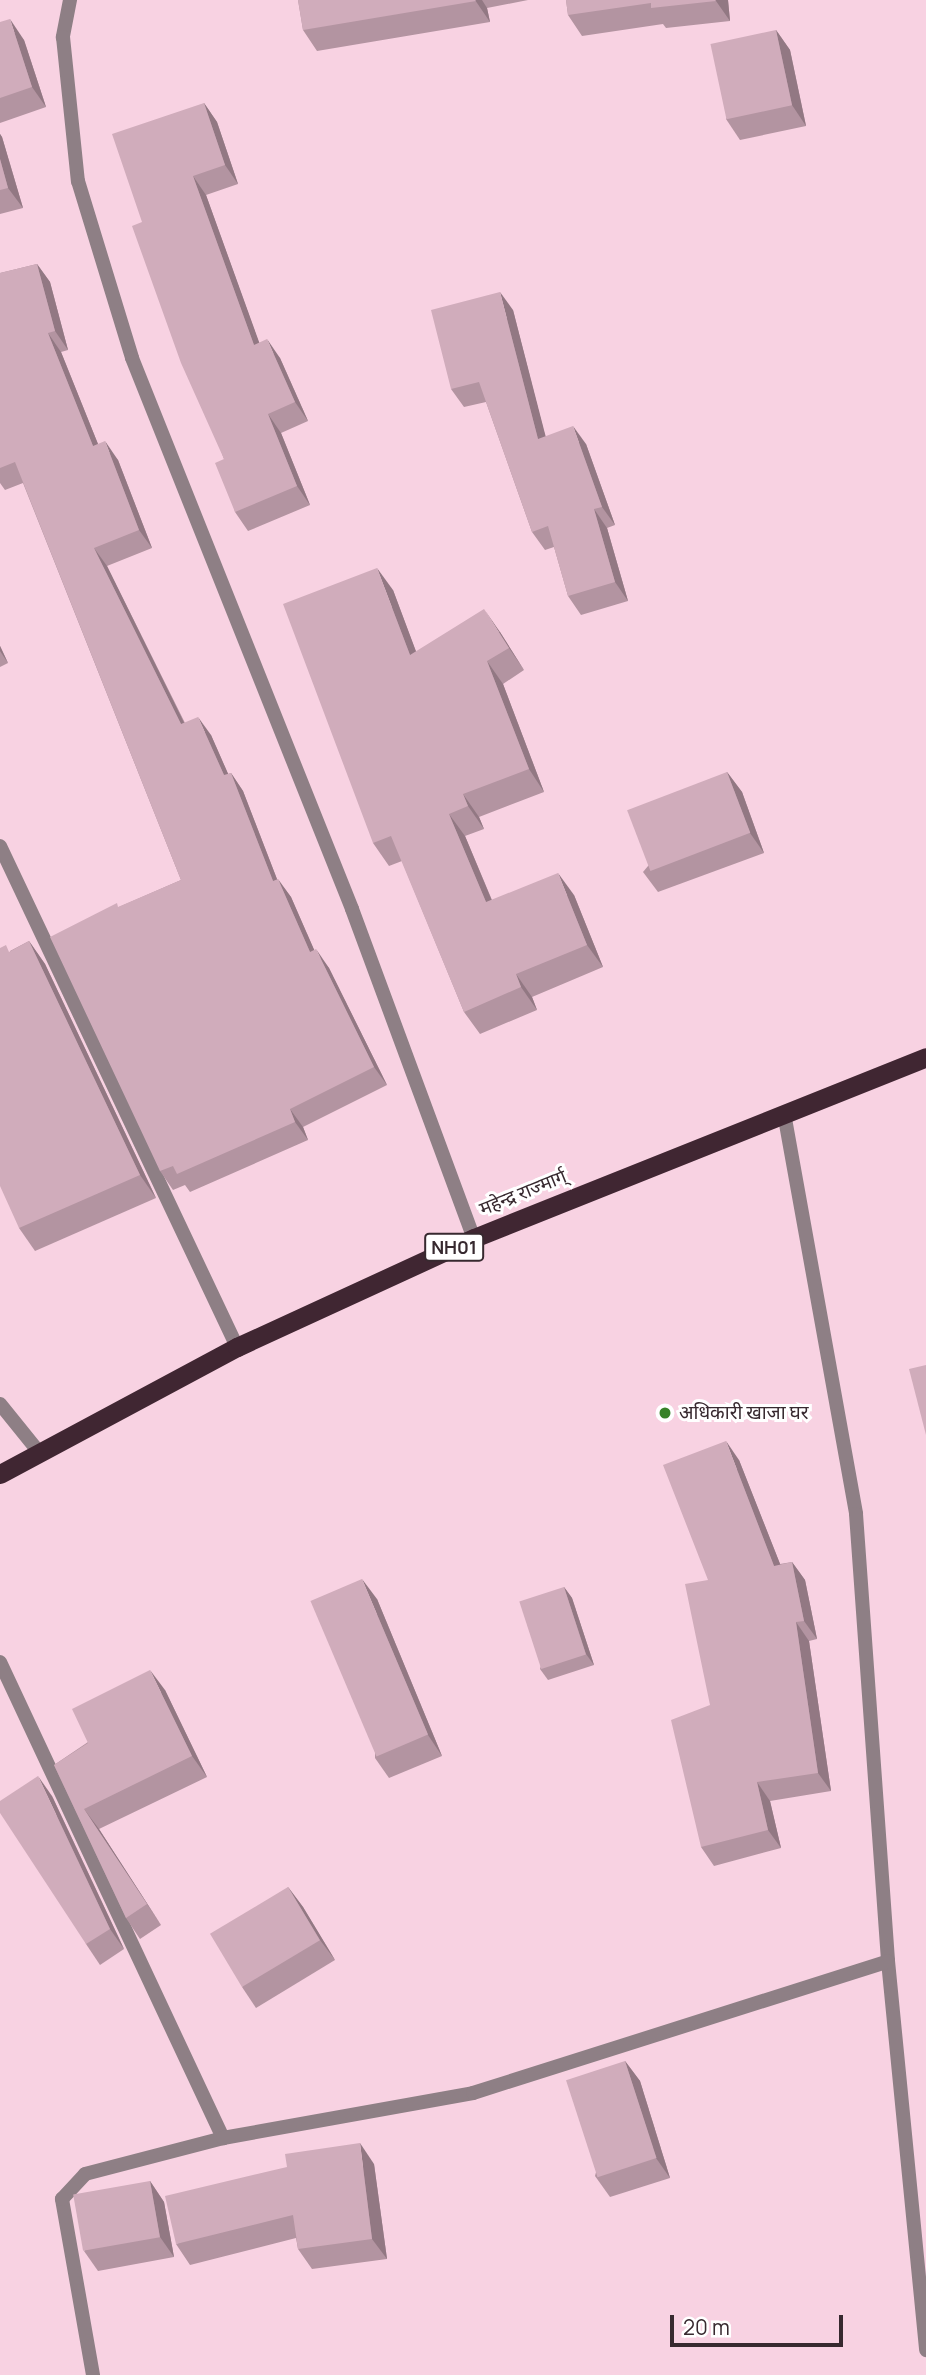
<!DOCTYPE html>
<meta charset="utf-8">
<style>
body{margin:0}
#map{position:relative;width:926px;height:2375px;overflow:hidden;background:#f8d2e2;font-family:Manrope,"Noto Sans Devanagari",sans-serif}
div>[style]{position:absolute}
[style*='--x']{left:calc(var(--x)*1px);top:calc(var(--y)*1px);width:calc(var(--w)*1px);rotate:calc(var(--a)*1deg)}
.minor>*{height:14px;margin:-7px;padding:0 7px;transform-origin:7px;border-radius:7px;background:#8e7f85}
.trunk>*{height:19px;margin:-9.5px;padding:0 9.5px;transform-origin:9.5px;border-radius:9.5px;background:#402632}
.wall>*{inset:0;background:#b394a1}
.shaded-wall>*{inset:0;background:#927883}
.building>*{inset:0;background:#d0acbb;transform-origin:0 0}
.dots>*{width:19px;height:19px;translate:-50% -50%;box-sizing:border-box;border:4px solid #fff;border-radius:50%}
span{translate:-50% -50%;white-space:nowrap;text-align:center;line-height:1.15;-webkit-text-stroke:6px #fff;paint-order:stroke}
.shield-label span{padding:2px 5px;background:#fff;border:2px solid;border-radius:5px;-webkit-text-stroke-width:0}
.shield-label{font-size:18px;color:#37292f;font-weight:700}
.street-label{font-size:19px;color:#37292f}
.poi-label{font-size:19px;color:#37292f}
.left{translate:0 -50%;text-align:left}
.scale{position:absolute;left:670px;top:2315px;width:173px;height:32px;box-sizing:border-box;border:4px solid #37292f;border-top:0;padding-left:9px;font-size:21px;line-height:24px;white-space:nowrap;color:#37292f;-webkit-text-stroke:5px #fff;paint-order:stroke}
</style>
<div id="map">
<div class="minor">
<i style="--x:70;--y:0;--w:38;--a:101"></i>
<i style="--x:63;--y:37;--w:145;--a:84.1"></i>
<i style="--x:78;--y:181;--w:185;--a:73"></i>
<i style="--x:132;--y:358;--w:593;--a:68.23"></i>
<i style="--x:352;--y:909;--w:351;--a:69.7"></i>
<i style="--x:0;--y:846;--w:554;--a:64.68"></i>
<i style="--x:784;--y:1113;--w:407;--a:79.8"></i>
<i style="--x:856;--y:1514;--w:448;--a:85.9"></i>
<i style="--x:888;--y:1961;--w:391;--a:84.4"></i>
<i style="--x:0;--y:1404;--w:60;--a:51"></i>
<i style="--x:0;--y:1662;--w:526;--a:64.9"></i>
<i style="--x:93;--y:2375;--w:179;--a:-100"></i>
<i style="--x:62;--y:2199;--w:34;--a:-47"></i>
<i style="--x:85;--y:2174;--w:143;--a:-14.6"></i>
<i style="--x:223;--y:2138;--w:254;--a:-10.2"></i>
<i style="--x:473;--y:2093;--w:435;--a:-17.6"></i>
</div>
<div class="trunk">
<i style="--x:0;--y:1474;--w:269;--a:-28.2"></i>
<i style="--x:237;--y:1347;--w:261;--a:-24.7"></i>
<i style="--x:474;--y:1238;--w:487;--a:-21.8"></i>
</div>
<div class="wall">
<i style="clip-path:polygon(298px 0,528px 0,487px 8px,490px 22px,317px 51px,303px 30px)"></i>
<i style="clip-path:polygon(566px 0,728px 0,730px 21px,666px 28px,663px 24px,582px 36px,568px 15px)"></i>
<i style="clip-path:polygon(0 22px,24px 40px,46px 107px,0 123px)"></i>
<i style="clip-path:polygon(776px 30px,790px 50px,806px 126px,740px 140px,726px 119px)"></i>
<i style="clip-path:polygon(204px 103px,217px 122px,238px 184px,206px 195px,259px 343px,280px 358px,308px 421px,281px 433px,310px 505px,248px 531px,235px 512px,224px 459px,142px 222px)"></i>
<i style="clip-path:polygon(0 134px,2px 137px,23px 208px,0 214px)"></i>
<i style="clip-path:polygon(37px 264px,50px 282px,68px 350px,61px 352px,98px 444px,118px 460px,152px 548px,107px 566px,185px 723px,211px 735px,228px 774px,231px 773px,243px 791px,277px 879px,291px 897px,314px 950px,329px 968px,387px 1085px,303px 1127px,308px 1140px,190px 1192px,185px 1185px,173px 1190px,160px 1171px,119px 907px,181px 880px,23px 483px,5px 490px,0 483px,0 273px)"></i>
<i style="clip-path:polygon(513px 310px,545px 436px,586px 444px,615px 525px,607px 528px,628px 601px,581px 615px,568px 596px,554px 547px,545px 550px,532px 532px,486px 402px,464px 407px,451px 389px)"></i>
<i style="clip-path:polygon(393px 590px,416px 652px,500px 632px,524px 670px,503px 684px,544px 792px,479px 817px,484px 829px,465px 836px,492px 900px,574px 895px,603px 967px,532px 997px,537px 1010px,480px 1034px,464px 1012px,402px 861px,389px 866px,373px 843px)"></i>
<i style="clip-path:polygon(0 646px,8px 663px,0 667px)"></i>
<i style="clip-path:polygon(727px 772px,742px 792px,764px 853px,658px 892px,643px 872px)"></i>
<i style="clip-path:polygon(29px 941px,45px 964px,156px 1198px,35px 1251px,19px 1228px,10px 951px)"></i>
<i style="clip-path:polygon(739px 1460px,780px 1564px,792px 1562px,805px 1580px,817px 1639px,809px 1641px,831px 1791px,770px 1801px,781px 1848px,714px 1866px,701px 1847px,710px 1705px,708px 1580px)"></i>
<i style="clip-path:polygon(564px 1587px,572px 1598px,594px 1665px,548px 1680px,540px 1669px)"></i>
<i style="clip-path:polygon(377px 1599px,442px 1756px,389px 1778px,375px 1758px)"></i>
<i style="clip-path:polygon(165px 1690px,207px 1777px,99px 1829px,161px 1925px,140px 1939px,126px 1918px,54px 1765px)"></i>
<i style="clip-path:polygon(52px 1796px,124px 1949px,100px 1965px,86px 1944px)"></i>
<i style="clip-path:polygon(288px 1887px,303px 1907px,335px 1960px,256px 2008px,242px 1987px)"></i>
<i style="clip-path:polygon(625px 2061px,640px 2081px,670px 2178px,610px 2197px,595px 2176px)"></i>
<i style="clip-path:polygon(374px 2164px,387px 2259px,312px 2269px,298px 2249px,296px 2238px,190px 2265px,176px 2244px)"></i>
<i style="clip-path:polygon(150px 2181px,164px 2202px,174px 2257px,98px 2271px,84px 2251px)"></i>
</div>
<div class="shaded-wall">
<i style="clip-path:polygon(475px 0,482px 0,487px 8px,490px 22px)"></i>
<i style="clip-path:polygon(715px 0,728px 0,730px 21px,716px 1px)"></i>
<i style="clip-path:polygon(10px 19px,24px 40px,46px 107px,32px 87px)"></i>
<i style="clip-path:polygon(776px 30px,790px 50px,806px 126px,792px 105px)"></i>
<i style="clip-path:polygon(204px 103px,217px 122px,238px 184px,225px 165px)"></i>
<i style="clip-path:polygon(0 134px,2px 137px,23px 208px,8px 188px,0 159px)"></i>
<i style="clip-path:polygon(193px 176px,206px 195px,267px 364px,254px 345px)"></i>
<i style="clip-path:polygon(37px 264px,50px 282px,68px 350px,55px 331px)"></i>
<i style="clip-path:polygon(500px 292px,513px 310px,551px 457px,538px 439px)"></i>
<i style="clip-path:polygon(48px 333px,61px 352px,106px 464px,93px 446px)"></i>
<i style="clip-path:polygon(267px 339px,280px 358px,308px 421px,295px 402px)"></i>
<i style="clip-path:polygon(268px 414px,281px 433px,310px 505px,297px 486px)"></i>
<i style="clip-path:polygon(573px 426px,586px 444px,615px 525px,602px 507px)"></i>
<i style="clip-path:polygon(105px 441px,118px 460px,152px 548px,139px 530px)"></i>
<i style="clip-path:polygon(594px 509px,607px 528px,628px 601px,615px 582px)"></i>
<i style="clip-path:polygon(94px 548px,107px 566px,194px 743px,181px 724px)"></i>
<i style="clip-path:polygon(377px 568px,393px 590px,426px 678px,410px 655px)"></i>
<i style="clip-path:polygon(484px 609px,500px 632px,524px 670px,509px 648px)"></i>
<i style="clip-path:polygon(0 646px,8px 663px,0 651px)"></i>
<i style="clip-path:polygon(487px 661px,503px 684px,544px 792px,529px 769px)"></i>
<i style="clip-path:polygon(198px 717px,211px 735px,237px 794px,224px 775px)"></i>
<i style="clip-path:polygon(727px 772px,742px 792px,764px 853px,750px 833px)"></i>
<i style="clip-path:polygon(231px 773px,243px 791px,285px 900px,273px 881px)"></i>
<i style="clip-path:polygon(463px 794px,479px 817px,484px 829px,468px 806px)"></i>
<i style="clip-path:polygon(449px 814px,465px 836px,502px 925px,486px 902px)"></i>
<i style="clip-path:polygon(558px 873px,574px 895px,603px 967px,587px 945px)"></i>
<i style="clip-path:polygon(278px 879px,291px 897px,323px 970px,310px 952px)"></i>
<i style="clip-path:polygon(29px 941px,45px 964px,156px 1198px,140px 1175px)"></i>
<i style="clip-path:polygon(316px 949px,329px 968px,387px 1085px,374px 1067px)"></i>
<i style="clip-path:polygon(516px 974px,532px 997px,537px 1010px,521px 987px)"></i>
<i style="clip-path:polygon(290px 1109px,303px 1127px,308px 1140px,295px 1122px)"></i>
<i style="clip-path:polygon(726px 1441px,739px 1460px,788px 1584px,774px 1566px)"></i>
<i style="clip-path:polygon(792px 1562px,805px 1580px,817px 1639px,804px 1621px)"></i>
<i style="clip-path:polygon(362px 1579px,377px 1599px,442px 1756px,428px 1735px)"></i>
<i style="clip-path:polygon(564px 1587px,572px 1598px,594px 1665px,586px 1654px)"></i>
<i style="clip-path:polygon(796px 1622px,809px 1641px,831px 1791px,818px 1773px)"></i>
<i style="clip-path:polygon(150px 1670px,165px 1690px,207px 1777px,192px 1756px)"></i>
<i style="clip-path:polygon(38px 1776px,52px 1796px,124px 1949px,110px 1929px)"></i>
<i style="clip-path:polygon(757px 1782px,770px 1801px,781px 1848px,768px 1830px)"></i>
<i style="clip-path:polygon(84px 1809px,99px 1829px,161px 1925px,147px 1904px)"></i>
<i style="clip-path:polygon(288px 1887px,303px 1907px,335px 1960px,320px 1940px)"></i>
<i style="clip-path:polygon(625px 2061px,640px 2081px,670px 2178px,656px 2158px)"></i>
<i style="clip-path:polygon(360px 2143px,374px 2164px,387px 2259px,372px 2239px)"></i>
<i style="clip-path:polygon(150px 2181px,164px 2202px,174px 2257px,160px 2237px)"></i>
</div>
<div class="building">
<i style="clip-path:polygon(298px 0,475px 0,476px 1px,303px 30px)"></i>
<i style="clip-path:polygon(566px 0,715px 0,716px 1px,651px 8px,651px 3px,568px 15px)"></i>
<i style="clip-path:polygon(10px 19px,32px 87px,0 98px,0 22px)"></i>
<i style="left:776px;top:30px;width:77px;height:67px;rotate:78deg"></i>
<i style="clip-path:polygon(204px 103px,225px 165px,193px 176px,254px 345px,267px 339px,295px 402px,268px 414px,297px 486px,235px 512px,215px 463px,224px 459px,181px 363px,132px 226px,142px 222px,112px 134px)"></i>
<i style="clip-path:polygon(0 159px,8px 188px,0 190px)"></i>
<i style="clip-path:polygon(37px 264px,55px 331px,48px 333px,93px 446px,105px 441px,139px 530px,94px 548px,181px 724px,198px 717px,224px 775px,231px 773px,273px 881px,278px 879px,310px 952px,316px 949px,374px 1067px,290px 1109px,295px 1122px,177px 1174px,173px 1166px,160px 1171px,50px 937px,117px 903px,118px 907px,181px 880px,15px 462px,0 468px,0 273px)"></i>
<i style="clip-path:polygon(500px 292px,538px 439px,573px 426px,602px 507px,594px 509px,615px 582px,568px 596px,548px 526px,532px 532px,479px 382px,451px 389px,431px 310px)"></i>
<i style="clip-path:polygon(377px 568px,410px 655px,484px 609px,509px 648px,487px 661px,529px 769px,463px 794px,468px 806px,449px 814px,486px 902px,558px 873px,587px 945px,516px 974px,521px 987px,464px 1012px,391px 836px,373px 843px,283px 604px)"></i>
<i style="left:727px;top:772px;width:65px;height:107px;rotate:69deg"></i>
<i style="clip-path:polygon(29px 941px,140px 1175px,19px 1228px,0 1186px,0 948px,6px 945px,9px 952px)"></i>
<i style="clip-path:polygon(926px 1365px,926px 1435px,909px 1369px)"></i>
<i style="clip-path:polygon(726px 1441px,774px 1566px,792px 1562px,804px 1621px,796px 1622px,818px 1773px,757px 1782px,768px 1830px,701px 1847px,671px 1720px,710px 1705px,685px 1584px,708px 1580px,663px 1465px)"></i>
<i style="left:362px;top:1579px;width:169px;height:56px;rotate:67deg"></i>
<i style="left:564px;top:1587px;width:71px;height:47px;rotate:72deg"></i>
<i style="clip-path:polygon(150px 1670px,192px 1756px,84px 1809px,147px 1904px,126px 1918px,54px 1765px,88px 1743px,72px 1709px)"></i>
<i style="clip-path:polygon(38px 1776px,110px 1929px,86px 1944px,0 1813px,0 1801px)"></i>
<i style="left:288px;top:1887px;width:62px;height:91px;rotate:59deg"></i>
<i style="left:625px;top:2061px;width:102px;height:62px;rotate:72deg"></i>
<i style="clip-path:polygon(360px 2143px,372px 2239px,298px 2249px,293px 2215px,176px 2244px,165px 2196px,287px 2167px,285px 2154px)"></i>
<i style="left:150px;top:2181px;width:57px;height:78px;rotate:80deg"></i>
</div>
<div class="dots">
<i style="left:665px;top:1413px;background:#378128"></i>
</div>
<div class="shield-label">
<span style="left:454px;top:1247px">NH01</span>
</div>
<div class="street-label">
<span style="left:523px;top:1193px;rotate:-22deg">महेन्द्र राज्मार्ग्</span>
</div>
<div class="poi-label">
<span class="left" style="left:679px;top:1413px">अधिकारी खाजा घर</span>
</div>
<div class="scale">20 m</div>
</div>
